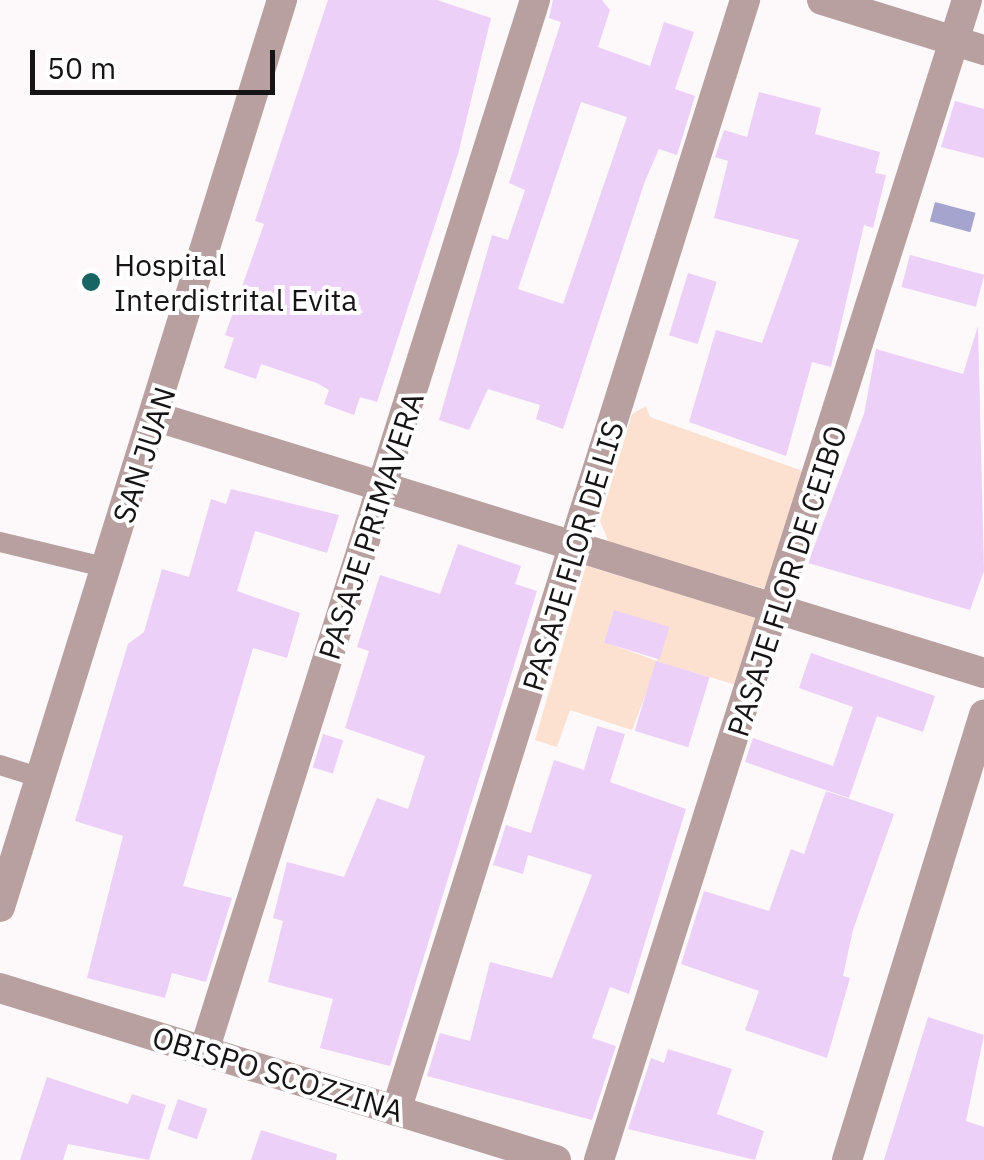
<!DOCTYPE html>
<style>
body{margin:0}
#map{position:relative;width:984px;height:1160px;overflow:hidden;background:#fdf8fa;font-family:"IBM Plex Sans",sans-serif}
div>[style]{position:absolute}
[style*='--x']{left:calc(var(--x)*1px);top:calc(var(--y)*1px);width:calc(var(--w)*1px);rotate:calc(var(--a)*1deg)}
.green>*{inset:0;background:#fce0d0}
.water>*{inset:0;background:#a5a4cf;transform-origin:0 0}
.building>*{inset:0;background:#edd0f7;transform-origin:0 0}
.lane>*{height:20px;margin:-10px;padding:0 10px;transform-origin:10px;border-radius:10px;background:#b8a0a0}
.street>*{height:30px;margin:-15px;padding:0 15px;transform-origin:15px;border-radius:15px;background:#b8a0a0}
.dots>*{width:28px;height:28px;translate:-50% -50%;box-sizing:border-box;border:5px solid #fff;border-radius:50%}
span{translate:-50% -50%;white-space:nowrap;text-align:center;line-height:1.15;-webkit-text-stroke:8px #fff;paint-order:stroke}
.poi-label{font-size:30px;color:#161415}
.left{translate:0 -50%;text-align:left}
.street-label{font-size:30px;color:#161415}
.scale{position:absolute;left:30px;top:50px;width:245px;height:45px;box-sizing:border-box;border:5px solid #161415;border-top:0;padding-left:12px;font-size:30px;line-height:35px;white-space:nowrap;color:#161415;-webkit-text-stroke:8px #fff;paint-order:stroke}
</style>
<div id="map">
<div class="green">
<i style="clip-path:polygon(646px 406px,650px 417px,817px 476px,783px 594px,609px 543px,600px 521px,632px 414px)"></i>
<i style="clip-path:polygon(evenodd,586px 566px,767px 620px,747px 688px,658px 662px,632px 730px,570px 710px,557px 747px,535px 740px,586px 566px,614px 611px,668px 627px,657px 661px,604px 642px,614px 611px)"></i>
</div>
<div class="water">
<i style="left:935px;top:202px;width:42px;height:20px;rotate:15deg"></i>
</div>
<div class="building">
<i style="clip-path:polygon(328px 0,437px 0,491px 18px,458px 154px,377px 402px,360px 397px,354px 415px,324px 404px,329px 390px,317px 383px,261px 364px,256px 379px,224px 368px,234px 338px,225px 335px,264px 224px,255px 221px)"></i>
<i style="clip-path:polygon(evenodd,553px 0,602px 0,610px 10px,598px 47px,650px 66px,664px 22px,694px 32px,675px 89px,695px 96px,677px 155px,659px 149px,645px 181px,563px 429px,536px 419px,540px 405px,488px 389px,469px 430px,439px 420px,492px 235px,508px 240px,525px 190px,509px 183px,561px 22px,549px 18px,553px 0,581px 102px,627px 117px,563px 304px,518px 289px,581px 102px)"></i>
<i style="clip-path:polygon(759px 92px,821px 108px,815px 134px,880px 152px,875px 173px,886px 175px,873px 228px,864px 225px,831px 367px,812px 362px,786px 456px,689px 422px,716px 330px,762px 343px,799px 240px,714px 218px,728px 161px,715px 157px,724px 130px,747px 137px)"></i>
<i style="clip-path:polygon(955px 101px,984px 109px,984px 158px,941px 147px)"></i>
<i style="left:910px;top:255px;width:77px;height:33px;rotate:15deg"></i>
<i style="left:688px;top:273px;width:30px;height:65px;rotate:17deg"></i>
<i style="clip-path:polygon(978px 326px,984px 571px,970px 610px,808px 563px,864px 414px,876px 349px,963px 374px)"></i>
<i style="clip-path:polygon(231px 489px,339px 515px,327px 553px,255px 531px,237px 591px,300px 613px,287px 658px,253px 648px,183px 886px,232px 898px,206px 982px,172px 973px,165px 998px,87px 978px,123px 836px,75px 821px,128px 644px,144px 632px,162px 569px,189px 577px,211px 499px,226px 504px)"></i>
<i style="clip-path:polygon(458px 544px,521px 566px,515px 584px,537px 591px,390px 1066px,320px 1048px,333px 999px,268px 982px,283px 921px,273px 918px,287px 862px,344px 877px,377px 798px,408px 809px,425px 756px,345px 728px,369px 651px,357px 647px,380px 575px,440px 594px)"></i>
<i style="left:614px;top:610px;width:58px;height:34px;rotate:17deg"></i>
<i style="clip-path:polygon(811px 653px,935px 696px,923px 732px,877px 716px,849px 798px,745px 762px,753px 738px,833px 766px,853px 707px,799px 688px)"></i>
<i style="left:656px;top:661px;width:56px;height:73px;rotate:17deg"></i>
<i style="clip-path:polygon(597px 726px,625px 734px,610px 782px,686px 809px,629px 994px,610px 987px,592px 1038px,616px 1046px,592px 1120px,427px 1076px,440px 1033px,470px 1041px,490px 962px,552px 978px,592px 875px,528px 855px,523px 874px,493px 865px,506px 825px,531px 833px,554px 760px,584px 770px)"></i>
<i style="left:323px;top:734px;width:21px;height:35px;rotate:17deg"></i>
<i style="clip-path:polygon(826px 791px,894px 814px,853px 930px,843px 976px,850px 978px,827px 1058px,745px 1030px,759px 991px,681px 964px,704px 891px,769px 911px,791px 849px,804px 854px)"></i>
<i style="clip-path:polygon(928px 1017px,984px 1035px,966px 1121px,984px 1127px,984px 1160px,884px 1160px)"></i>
<i style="clip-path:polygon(668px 1049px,732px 1069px,717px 1114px,764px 1131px,755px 1160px,628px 1129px,651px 1058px,664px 1063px)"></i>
<i style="clip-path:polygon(47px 1077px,128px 1104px,132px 1094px,166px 1105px,149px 1160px,68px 1144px,63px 1160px,20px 1160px)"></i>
<i style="left:178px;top:1099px;width:31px;height:32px;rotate:19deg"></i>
<i style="clip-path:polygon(261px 1130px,337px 1154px,336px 1160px,251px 1160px)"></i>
</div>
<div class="lane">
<i style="--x:0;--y:542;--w:111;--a:13.5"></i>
<i style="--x:0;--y:765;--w:43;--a:17.6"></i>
</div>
<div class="street">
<i style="--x:822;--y:0;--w:170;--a:17.2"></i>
<i style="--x:157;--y:417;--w:866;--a:17.2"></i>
<i style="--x:0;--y:907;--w:950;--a:-72.73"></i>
<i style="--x:0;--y:988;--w:582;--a:17.19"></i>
<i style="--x:204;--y:1051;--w:1102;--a:-72.52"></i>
<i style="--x:396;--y:1111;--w:1165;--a:-72.56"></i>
<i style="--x:599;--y:1160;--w:1217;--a:-72.4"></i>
<i style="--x:847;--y:1160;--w:466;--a:-72.9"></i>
</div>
<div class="dots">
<i style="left:91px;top:282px;background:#186563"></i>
</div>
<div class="poi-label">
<span class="left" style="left:114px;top:282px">Hospital<br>Interdistrital Evita</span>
</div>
<div class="street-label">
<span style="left:144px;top:455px;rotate:-72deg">SAN JUAN</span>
<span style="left:371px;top:526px;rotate:-72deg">PASAJE PRIMAVERA</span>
<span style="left:573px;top:556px;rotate:-73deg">PASAJE FLOR DE LIS</span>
<span style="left:787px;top:581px;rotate:-72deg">PASAJE FLOR DE CEIBO</span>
<span style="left:278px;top:1074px;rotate:17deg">OBISPO SCOZZINA</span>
</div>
<div class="scale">50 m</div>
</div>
